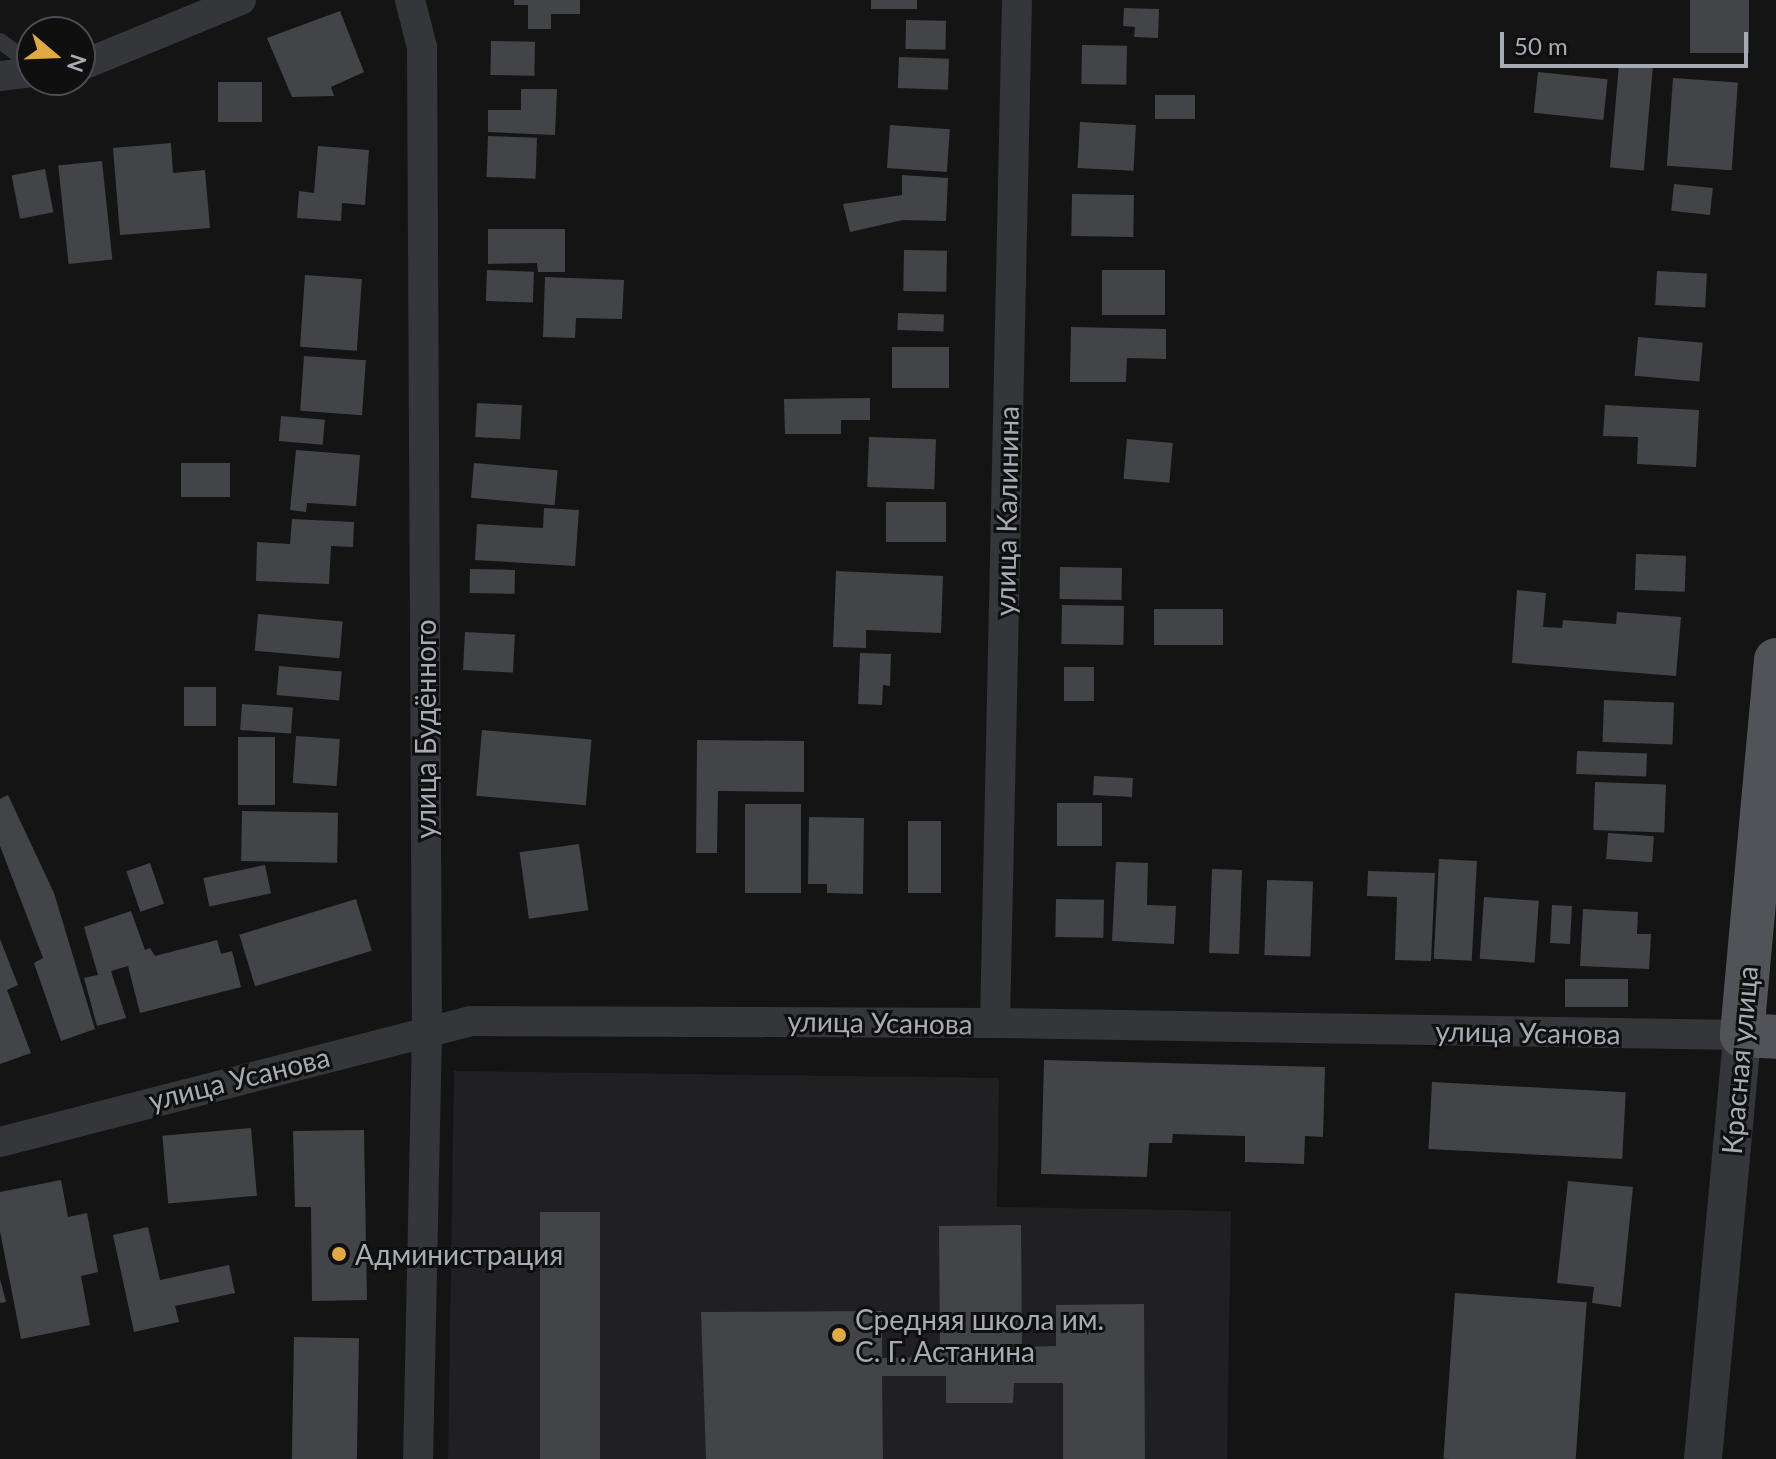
<!DOCTYPE html>
<meta charset="utf-8">
<style>
body{margin:0}
#map{position:relative;width:1776px;height:1459px;overflow:hidden;background:#141415;font-family:Lato,sans-serif}
div>[style]{position:absolute}
[style*='--x']{left:calc(var(--x)*1px);top:calc(var(--y)*1px);width:calc(var(--w)*1px);rotate:calc(var(--a)*1deg)}
.built>*{inset:0;background:#202022}
.building>*{inset:0;background:#434448;transform-origin:0 0}
.service>*{height:16px;margin:-8px;padding:0 8px;transform-origin:8px;border-radius:8px;background:#35363a}
.minor>*{height:30px;margin:-15px;padding:0 15px;transform-origin:15px;border-radius:15px;background:#35363a}
.tertiary>*{height:38px;margin:-19px;padding:0 19px;transform-origin:19px;border-radius:19px;background:#35363a}
.primary>*{height:44px;margin:-22px;padding:0 22px;transform-origin:22px;border-radius:22px;background:#515358}
.dots>*{width:22px;height:22px;translate:-50% -50%;box-sizing:border-box;border:4px solid #0f0f10;border-radius:50%}
span{translate:-50% -50%;white-space:nowrap;text-align:center;line-height:1.15;-webkit-text-stroke:6px #0f0f10;paint-order:stroke}
.street-label{font-size:28px;color:#a7abb4}
.poi-label{font-size:28px;color:#a7abb4}
.left{translate:0 -50%;text-align:left}
.north{position:absolute;left:16px;top:16px;width:80px;height:80px;box-sizing:border-box;background:#0f0f10;border:2px solid #4c4d52;border-radius:50%;rotate:109deg;font-size:22px;font-weight:700;line-height:32px;text-align:center;color:#a7abb4}
.north::after{content:'';display:block;margin:auto;width:28px;height:36px;background:#e0a941;clip-path:polygon(50% 0,100% 100%,50% 72%,0 100%)}
.scale{position:absolute;left:1500px;top:32px;width:248px;height:36px;box-sizing:border-box;border:4px solid #a7abb4;border-top:0;padding-left:10px;font-size:24px;line-height:28px;white-space:nowrap;color:#a7abb4;-webkit-text-stroke:6px #0f0f10;paint-order:stroke}
</style>
<div id="map">
<div class="built">
<i style="clip-path:polygon(454px 1071px,999px 1078px,997px 1207px,1231px 1211px,1227px 1459px,448px 1459px)"></i>
</div>
<div class="building">
<i style="clip-path:polygon(514px 0,580px 0,580px 14px,551px 14px,551px 29px,528px 29px,528px 5px,514px 5px)"></i>
<i style="left:871px;top:0;width:46px;height:9px"></i>
<i style="left:1690px;top:0;width:59px;height:53px"></i>
<i style="clip-path:polygon(1124px 8px,1159px 9px,1158px 38px,1134px 37px,1135px 27px,1123px 26px)"></i>
<i style="clip-path:polygon(340px 11px,364px 72px,331px 87px,334px 96px,292px 97px,267px 38px)"></i>
<i style="left:906px;top:20px;width:40px;height:29px;rotate:1deg"></i>
<i style="left:491px;top:41px;width:44px;height:34px;rotate:1deg"></i>
<i style="left:1082px;top:45px;width:45px;height:39px;rotate:1deg"></i>
<i style="left:899px;top:57px;width:50px;height:31px;rotate:2deg"></i>
<i style="left:1619px;top:64px;width:34px;height:104px;rotate:5deg"></i>
<i style="left:1538px;top:72px;width:70px;height:41px;rotate:6deg"></i>
<i style="left:1673px;top:78px;width:65px;height:88px;rotate:4deg"></i>
<i style="left:218px;top:82px;width:44px;height:40px"></i>
<i style="clip-path:polygon(521px 89px,557px 89px,555px 135px,488px 132px,488px 110px,521px 110px)"></i>
<i style="left:1155px;top:95px;width:40px;height:24px"></i>
<i style="left:1080px;top:122px;width:56px;height:46px;rotate:3deg"></i>
<i style="left:890px;top:125px;width:60px;height:43px;rotate:4deg"></i>
<i style="left:488px;top:136px;width:49px;height:41px;rotate:2deg"></i>
<i style="clip-path:polygon(171px 143px,173px 173px,205px 170px,210px 228px,120px 235px,113px 148px)"></i>
<i style="clip-path:polygon(318px 146px,369px 150px,365px 205px,342px 203px,341px 221px,297px 218px,299px 191px,314px 193px)"></i>
<i style="left:102px;top:161px;width:99px;height:44px;rotate:84deg"></i>
<i style="left:45px;top:169px;width:44px;height:34px;rotate:79deg"></i>
<i style="clip-path:polygon(902px 175px,948px 178px,946px 221px,903px 220px,850px 232px,843px 204px,902px 195px)"></i>
<i style="left:1674px;top:184px;width:39px;height:27px;rotate:6deg"></i>
<i style="left:1072px;top:194px;width:62px;height:42px;rotate:1deg"></i>
<i style="clip-path:polygon(488px 229px,565px 229px,565px 272px,538px 272px,537px 263px,488px 264px)"></i>
<i style="left:904px;top:250px;width:43px;height:41px;rotate:1deg"></i>
<i style="left:487px;top:270px;width:47px;height:31px;rotate:2deg"></i>
<i style="left:1165px;top:270px;width:45px;height:63px;rotate:90deg"></i>
<i style="left:1657px;top:271px;width:50px;height:34px;rotate:3deg"></i>
<i style="left:305px;top:275px;width:57px;height:72px;rotate:4deg"></i>
<i style="clip-path:polygon(545px 277px,624px 280px,622px 319px,576px 318px,575px 338px,543px 337px)"></i>
<i style="left:898px;top:313px;width:46px;height:17px;rotate:2deg"></i>
<i style="clip-path:polygon(1071px 327px,1166px 329px,1166px 359px,1127px 358px,1126px 382px,1070px 382px)"></i>
<i style="left:1638px;top:337px;width:65px;height:39px;rotate:5deg"></i>
<i style="left:892px;top:347px;width:57px;height:41px"></i>
<i style="left:304px;top:356px;width:62px;height:55px;rotate:4deg"></i>
<i style="clip-path:polygon(870px 398px,870px 420px,841px 420px,841px 434px,785px 434px,784px 399px)"></i>
<i style="left:477px;top:403px;width:45px;height:34px;rotate:3deg"></i>
<i style="clip-path:polygon(1605px 405px,1699px 410px,1696px 467px,1637px 464px,1638px 437px,1603px 436px)"></i>
<i style="left:281px;top:416px;width:44px;height:25px;rotate:5deg"></i>
<i style="left:869px;top:437px;width:67px;height:50px;rotate:2deg"></i>
<i style="left:1127px;top:439px;width:46px;height:40px;rotate:5deg"></i>
<i style="clip-path:polygon(296px 450px,360px 455px,356px 506px,307px 503px,306px 512px,290px 510px)"></i>
<i style="left:181px;top:463px;width:49px;height:34px"></i>
<i style="left:474px;top:463px;width:84px;height:35px;rotate:5deg"></i>
<i style="left:886px;top:502px;width:60px;height:40px"></i>
<i style="clip-path:polygon(544px 508px,579px 510px,575px 566px,475px 560px,477px 524px,543px 528px)"></i>
<i style="clip-path:polygon(292px 519px,354px 522px,353px 547px,331px 546px,329px 584px,256px 581px,257px 542px,290px 544px)"></i>
<i style="left:1636px;top:554px;width:50px;height:36px;rotate:2deg"></i>
<i style="left:1060px;top:567px;width:62px;height:32px;rotate:1deg"></i>
<i style="left:470px;top:569px;width:45px;height:24px;rotate:1deg"></i>
<i style="clip-path:polygon(836px 571px,943px 576px,941px 633px,866px 630px,866px 648px,833px 647px)"></i>
<i style="clip-path:polygon(1517px 590px,1546px 593px,1543px 627px,1562px 628px,1563px 620px,1616px 624px,1617px 612px,1681px 617px,1676px 676px,1512px 663px)"></i>
<i style="left:1062px;top:605px;width:62px;height:39px;rotate:1deg"></i>
<i style="left:1154px;top:609px;width:69px;height:36px"></i>
<i style="left:258px;top:614px;width:85px;height:37px;rotate:5deg"></i>
<i style="left:465px;top:632px;width:50px;height:38px;rotate:3deg"></i>
<i style="clip-path:polygon(860px 653px,891px 654px,890px 686px,883px 685px,882px 705px,858px 704px)"></i>
<i style="left:279px;top:666px;width:63px;height:29px;rotate:5deg"></i>
<i style="left:1064px;top:667px;width:30px;height:34px"></i>
<i style="left:184px;top:687px;width:32px;height:39px"></i>
<i style="left:1604px;top:700px;width:70px;height:42px;rotate:2deg"></i>
<i style="left:242px;top:704px;width:51px;height:26px;rotate:4deg"></i>
<i style="left:482px;top:730px;width:110px;height:66px;rotate:5deg"></i>
<i style="left:296px;top:736px;width:44px;height:47px;rotate:4deg"></i>
<i style="left:238px;top:737px;width:37px;height:68px"></i>
<i style="clip-path:polygon(697px 740px,804px 741px,804px 792px,718px 791px,717px 853px,696px 853px)"></i>
<i style="left:1577px;top:751px;width:70px;height:23px;rotate:2deg"></i>
<i style="left:1094px;top:776px;width:39px;height:19px;rotate:3deg"></i>
<i style="left:1595px;top:782px;width:71px;height:48px;rotate:2deg"></i>
<i style="clip-path:polygon(8px 795px,54px 893px,95px 1029px,61px 1041px,34px 963px,43px 958px,0 846px,0 799px)"></i>
<i style="left:1057px;top:803px;width:45px;height:43px"></i>
<i style="left:801px;top:804px;width:89px;height:56px;rotate:90deg"></i>
<i style="left:242px;top:811px;width:96px;height:50px;rotate:1deg"></i>
<i style="clip-path:polygon(809px 817px,864px 818px,863px 894px,827px 893px,827px 884px,808px 884px)"></i>
<i style="left:908px;top:821px;width:33px;height:72px"></i>
<i style="left:1608px;top:833px;width:46px;height:26px;rotate:4deg"></i>
<i style="left:579px;top:844px;width:67px;height:60px;rotate:82deg"></i>
<i style="left:1439px;top:859px;width:38px;height:100px;rotate:3deg"></i>
<i style="clip-path:polygon(1116px 862px,1148px 863px,1147px 905px,1176px 906px,1174px 944px,1112px 941px)"></i>
<i style="left:150px;top:863px;width:43px;height:25px;rotate:71deg"></i>
<i style="left:265px;top:865px;width:29px;height:63px;rotate:78deg"></i>
<i style="left:1212px;top:869px;width:30px;height:84px;rotate:2deg"></i>
<i style="clip-path:polygon(1368px 871px,1435px 873px,1431px 961px,1395px 960px,1397px 897px,1367px 896px)"></i>
<i style="left:1267px;top:880px;width:46px;height:75px;rotate:2deg"></i>
<i style="left:1484px;top:897px;width:55px;height:62px;rotate:4deg"></i>
<i style="left:356px;top:899px;width:54px;height:122px;rotate:73deg"></i>
<i style="left:1056px;top:899px;width:48px;height:38px;rotate:1deg"></i>
<i style="left:1552px;top:905px;width:20px;height:38px;rotate:3deg"></i>
<i style="clip-path:polygon(1583px 909px,1638px 912px,1637px 934px,1651px 934px,1649px 969px,1580px 966px)"></i>
<i style="clip-path:polygon(131px 911px,145px 950px,150px 948px,155px 956px,217px 940px,221px 954px,232px 951px,241px 987px,140px 1013px,128px 966px,111px 971px,126px 1018px,97px 1026px,84px 978px,98px 975px,84px 927px)"></i>
<i style="clip-path:polygon(0 939px,18px 985px,7px 990px,31px 1053px,0 1064px)"></i>
<i style="left:1565px;top:979px;width:63px;height:28px"></i>
<i style="clip-path:polygon(1044px 1060px,1325px 1067px,1323px 1137px,1305px 1136px,1304px 1164px,1245px 1162px,1245px 1136px,1173px 1134px,1172px 1143px,1149px 1143px,1147px 1177px,1041px 1174px)"></i>
<i style="left:1432px;top:1082px;width:194px;height:67px;rotate:3deg"></i>
<i style="left:251px;top:1128px;width:68px;height:89px;rotate:85deg"></i>
<i style="clip-path:polygon(364px 1130px,367px 1300px,312px 1301px,311px 1207px,295px 1207px,293px 1131px)"></i>
<i style="clip-path:polygon(61px 1180px,68px 1217px,87px 1213px,98px 1272px,81px 1276px,90px 1325px,21px 1339px,0 1231px,0 1192px)"></i>
<i style="clip-path:polygon(1568px 1181px,1633px 1187px,1621px 1307px,1592px 1303px,1594px 1287px,1557px 1283px)"></i>
<i style="left:600px;top:1212px;width:247px;height:60px;rotate:90deg"></i>
<i style="clip-path:polygon(1021px 1225px,1022px 1347px,1056px 1346px,1056px 1305px,1144px 1304px,1145px 1459px,1063px 1459px,1063px 1383px,1014px 1383px,1013px 1403px,946px 1403px,946px 1376px,882px 1376px,883px 1459px,706px 1459px,701px 1312px,882px 1311px,882px 1358px,940px 1357px,939px 1226px)"></i>
<i style="clip-path:polygon(148px 1227px,160px 1280px,229px 1265px,235px 1293px,175px 1306px,179px 1322px,134px 1332px,113px 1235px)"></i>
<i style="clip-path:polygon(0 1279px,6px 1302px,0 1303px)"></i>
<i style="left:1455px;top:1293px;width:132px;height:166px;rotate:4deg"></i>
<i style="left:294px;top:1337px;width:65px;height:122px;rotate:1deg"></i>
</div>
<div class="service">
<i style="--x:0;--y:41;--w:39;--a:36"></i>
</div>
<div class="minor">
<i style="--x:410;--y:0;--w:49;--a:75.7"></i>
<i style="--x:422;--y:47;--w:985;--a:89.71"></i>
<i style="--x:427;--y:1032;--w:427;--a:91.2"></i>
<i style="--x:80;--y:66;--w:174;--a:-22.3"></i>
<i style="--x:0;--y:76;--w:32;--a:-7"></i>
<i style="--x:995;--y:1023;--w:1023;--a:-88.77"></i>
<i style="--x:0;--y:1142;--w:486;--a:-14.4"></i>
<i style="--x:471;--y:1021;--w:524;--a:0.22"></i>
<i style="--x:995;--y:1023;--w:747;--a:0.92"></i>
</div>
<div class="tertiary">
<i style="--x:1703;--y:1459;--w:426;--a:-84.7"></i>
</div>
<div class="primary">
<i style="--x:1776;--y:660;--w:377;--a:95.2"></i>
<i style="--x:1742;--y:1035;--w:34;--a:3"></i>
</div>
<div class="dots">
<i style="left:339px;top:1254px;background:#e0a941"></i>
<i style="left:839px;top:1335px;background:#e0a941"></i>
</div>
<div class="street-label">
<span style="left:1006px;top:511px;rotate:-89deg">улица Калинина</span>
<span style="left:425px;top:729px;rotate:-90deg">улица Будённого</span>
<span style="left:880px;top:1022px;rotate:1deg">улица Усанова</span>
<span style="left:1528px;top:1032px;rotate:1deg">улица Усанова</span>
<span style="left:1739px;top:1060px;rotate:-85deg">Красная улица</span>
<span style="left:239px;top:1078px;rotate:-14deg">улица Усанова</span>
</div>
<div class="poi-label">
<span class="left" style="left:355px;top:1254px">Администрация</span>
<span class="left" style="left:855px;top:1335px">Средняя школа им.<br>C. Г. Астанина</span>
</div>
<div class="north">N</div>
<div class="scale">50 m</div>
</div>
